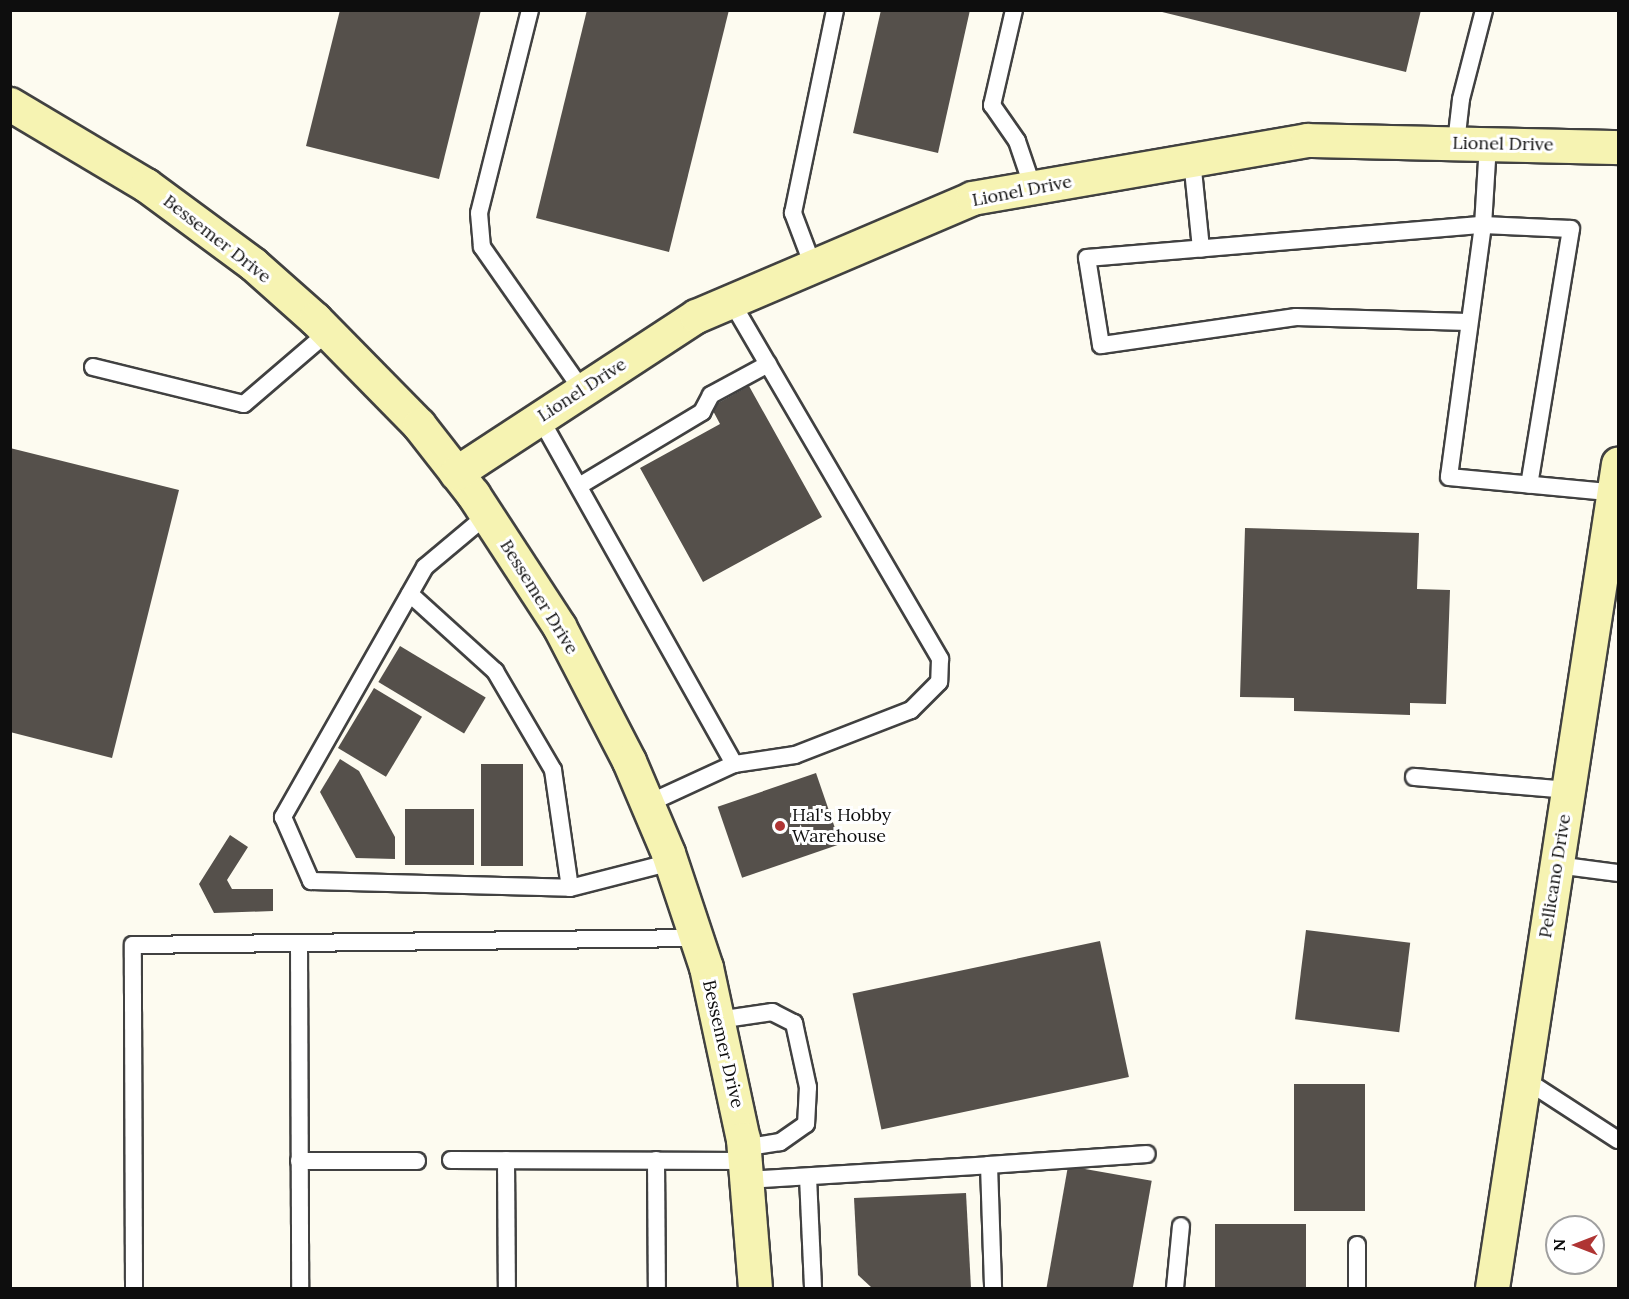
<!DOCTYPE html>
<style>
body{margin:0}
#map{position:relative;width:1629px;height:1299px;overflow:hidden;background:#fdfbf0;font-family:Lora,serif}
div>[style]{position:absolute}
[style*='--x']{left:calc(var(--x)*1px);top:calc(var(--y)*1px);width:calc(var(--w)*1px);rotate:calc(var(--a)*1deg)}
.building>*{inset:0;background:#55504b;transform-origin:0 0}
.roads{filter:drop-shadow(2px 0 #414141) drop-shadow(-2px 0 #414141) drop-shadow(0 2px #414141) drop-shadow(0 -2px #414141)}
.lane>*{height:16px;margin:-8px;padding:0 8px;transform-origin:8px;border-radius:8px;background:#fff}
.secondary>*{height:33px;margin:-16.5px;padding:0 16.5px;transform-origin:16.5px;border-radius:16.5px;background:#f6f3b2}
.dots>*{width:16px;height:16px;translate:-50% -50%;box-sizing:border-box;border:3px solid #fff;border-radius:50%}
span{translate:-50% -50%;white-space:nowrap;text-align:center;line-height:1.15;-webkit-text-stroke:6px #fff;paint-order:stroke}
.street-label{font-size:18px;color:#0e0e0e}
.poi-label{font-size:18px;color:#0e0e0e}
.left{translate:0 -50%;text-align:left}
.frame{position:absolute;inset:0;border:12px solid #0e0e0e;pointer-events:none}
.north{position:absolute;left:1545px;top:1215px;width:60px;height:60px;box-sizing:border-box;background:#fff;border:2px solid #9f9f9f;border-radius:50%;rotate:270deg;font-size:16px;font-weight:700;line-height:24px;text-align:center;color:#0e0e0e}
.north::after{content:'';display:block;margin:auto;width:21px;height:27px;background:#af3534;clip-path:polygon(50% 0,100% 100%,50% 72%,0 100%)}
</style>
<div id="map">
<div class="building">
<i style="clip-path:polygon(340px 10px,481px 10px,439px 179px,306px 146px)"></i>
<i style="clip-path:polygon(587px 10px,729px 10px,669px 252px,536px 218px)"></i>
<i style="clip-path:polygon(881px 10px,970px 10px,938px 153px,853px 133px)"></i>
<i style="clip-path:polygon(1154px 10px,1421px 10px,1406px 72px)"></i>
<i style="clip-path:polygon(749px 386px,822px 517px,703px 582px,640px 468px,720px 424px,711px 407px)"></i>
<i style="clip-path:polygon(10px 448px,179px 490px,112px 758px,10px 732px)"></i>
<i style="clip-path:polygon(1245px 528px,1419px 533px,1417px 589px,1450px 590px,1446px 704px,1410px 703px,1410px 715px,1294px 711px,1294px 698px,1240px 697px)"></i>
<i style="left:400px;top:646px;width:100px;height:42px;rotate:31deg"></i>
<i style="left:374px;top:688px;width:56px;height:70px;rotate:31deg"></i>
<i style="clip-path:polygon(340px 759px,359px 771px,395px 837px,395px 859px,356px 858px,320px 792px)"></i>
<i style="left:481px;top:764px;width:42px;height:102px"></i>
<i style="left:816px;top:773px;width:75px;height:104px;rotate:71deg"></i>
<i style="left:405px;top:809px;width:69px;height:56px"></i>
<i style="clip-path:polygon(230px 835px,248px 847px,227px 880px,232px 889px,273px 889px,273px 911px,214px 913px,199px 884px)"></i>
<i style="left:1306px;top:930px;width:105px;height:90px;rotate:7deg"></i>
<i style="left:1100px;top:941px;width:139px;height:253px;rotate:78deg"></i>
<i style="left:1294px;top:1084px;width:71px;height:127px"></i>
<i style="left:1068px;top:1166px;width:85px;height:124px;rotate:10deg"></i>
<i style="clip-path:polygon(966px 1193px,971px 1288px,872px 1288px,858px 1275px,854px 1198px)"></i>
<i style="left:1215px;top:1224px;width:91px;height:64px"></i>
</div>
<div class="roads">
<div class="lane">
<i style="--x:530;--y:10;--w:209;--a:104.1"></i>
<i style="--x:479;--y:213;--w:34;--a:85"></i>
<i style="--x:482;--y:247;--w:174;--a:55"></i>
<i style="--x:1014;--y:10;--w:98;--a:103"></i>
<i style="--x:992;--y:105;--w:44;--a:55.2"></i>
<i style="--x:1017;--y:141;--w:50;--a:71.2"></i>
<i style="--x:1456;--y:143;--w:44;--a:-83.5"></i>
<i style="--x:1461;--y:99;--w:92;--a:-75.5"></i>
<i style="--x:1488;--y:144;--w:81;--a:93.5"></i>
<i style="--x:1483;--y:225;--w:254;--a:97.7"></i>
<i style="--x:1449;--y:477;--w:170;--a:5.4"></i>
<i style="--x:1192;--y:160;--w:89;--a:84.2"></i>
<i style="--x:813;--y:266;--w:57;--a:-110.7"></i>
<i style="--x:793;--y:213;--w:207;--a:-78.3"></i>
<i style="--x:731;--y:301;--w:415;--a:59.7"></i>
<i style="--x:940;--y:659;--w:23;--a:92"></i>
<i style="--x:939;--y:682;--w:40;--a:135"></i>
<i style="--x:911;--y:710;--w:124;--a:158.8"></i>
<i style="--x:795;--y:755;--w:62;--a:171.6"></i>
<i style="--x:1468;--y:322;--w:172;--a:-178.3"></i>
<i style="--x:1296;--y:317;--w:197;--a:171.8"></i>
<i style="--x:1101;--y:345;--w:88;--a:-99.1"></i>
<i style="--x:1087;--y:258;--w:397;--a:-4.8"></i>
<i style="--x:1483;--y:225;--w:88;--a:2.6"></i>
<i style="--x:1571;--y:229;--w:259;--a:99.3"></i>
<i style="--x:93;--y:367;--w:155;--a:13.8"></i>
<i style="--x:244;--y:404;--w:111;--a:-40.6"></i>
<i style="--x:540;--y:418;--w:397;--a:60.7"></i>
<i style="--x:734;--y:764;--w:96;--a:155.3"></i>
<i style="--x:579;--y:486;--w:144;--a:-31"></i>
<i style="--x:702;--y:412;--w:19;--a:-62"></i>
<i style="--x:711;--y:395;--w:65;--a:-28.5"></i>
<i style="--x:487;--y:515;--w:81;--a:140"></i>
<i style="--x:425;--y:567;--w:288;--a:119.6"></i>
<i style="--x:283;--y:817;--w:70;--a:66.4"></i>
<i style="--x:311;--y:881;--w:259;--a:1.5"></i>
<i style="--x:570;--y:888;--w:104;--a:-14.4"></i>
<i style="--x:410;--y:594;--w:115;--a:42.2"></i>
<i style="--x:495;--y:671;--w:115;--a:59.6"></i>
<i style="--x:553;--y:770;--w:119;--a:81.8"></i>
<i style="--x:1414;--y:777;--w:156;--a:4.8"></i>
<i style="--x:1557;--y:865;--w:62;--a:7.5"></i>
<i style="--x:299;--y:943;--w:345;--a:89.8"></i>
<i style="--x:718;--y:1020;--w:55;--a:-8.4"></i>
<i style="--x:772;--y:1012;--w:25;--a:27"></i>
<i style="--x:794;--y:1023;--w:66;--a:77.7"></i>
<i style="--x:808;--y:1087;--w:37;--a:93"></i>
<i style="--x:806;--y:1124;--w:32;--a:145"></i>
<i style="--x:780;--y:1142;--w:37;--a:171"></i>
<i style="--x:1524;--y:1079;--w:112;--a:33"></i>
<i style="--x:451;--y:1160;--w:294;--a:0.2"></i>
<i style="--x:506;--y:1160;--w:128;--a:89.6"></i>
<i style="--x:656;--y:1160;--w:128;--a:89.6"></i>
<i style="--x:299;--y:1161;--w:118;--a:0"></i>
<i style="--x:989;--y:1165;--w:158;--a:-4"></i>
<i style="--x:808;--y:1177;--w:111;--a:87.4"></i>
<i style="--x:746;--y:1180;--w:243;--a:-3.5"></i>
<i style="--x:989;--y:1165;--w:123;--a:88.1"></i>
<i style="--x:1357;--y:1245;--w:43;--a:90"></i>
<i style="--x:134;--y:1288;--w:343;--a:-90.2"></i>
<i style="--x:133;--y:945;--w:563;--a:-0.71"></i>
<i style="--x:1175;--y:1288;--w:62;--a:-84.5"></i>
</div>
<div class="secondary">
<i style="--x:10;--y:104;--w:158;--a:30.8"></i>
<i style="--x:146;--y:185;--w:133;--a:36.4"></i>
<i style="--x:253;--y:264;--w:83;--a:41.6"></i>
<i style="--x:315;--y:319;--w:148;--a:45.5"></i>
<i style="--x:419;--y:425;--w:88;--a:52"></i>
<i style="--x:473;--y:494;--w:158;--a:56.9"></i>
<i style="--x:559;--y:626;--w:152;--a:62.6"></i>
<i style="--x:629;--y:761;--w:100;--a:67"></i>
<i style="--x:668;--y:853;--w:120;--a:71.6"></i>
<i style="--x:706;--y:967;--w:176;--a:77.9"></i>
<i style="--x:743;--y:1139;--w:149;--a:85.4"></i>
<i style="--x:456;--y:473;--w:287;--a:-33.2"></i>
<i style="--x:696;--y:316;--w:300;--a:-23.1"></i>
<i style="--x:972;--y:198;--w:340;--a:-9.8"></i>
<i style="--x:1307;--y:140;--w:311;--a:1.3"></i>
<i style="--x:1492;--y:1288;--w:834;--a:-81.31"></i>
</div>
</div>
<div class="dots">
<i style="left:780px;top:826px;background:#af3534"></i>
</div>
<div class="street-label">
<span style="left:1503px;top:144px;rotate:1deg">Lionel Drive</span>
<span style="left:1022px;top:191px;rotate:-11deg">Lionel Drive</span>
<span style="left:217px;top:239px;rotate:38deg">Bessemer Drive</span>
<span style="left:582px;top:390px;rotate:-33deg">Lionel Drive</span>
<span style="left:539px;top:597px;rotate:58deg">Bessemer Drive</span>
<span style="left:1555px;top:876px;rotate:-81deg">Pellicano Drive</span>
<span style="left:723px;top:1044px;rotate:77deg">Bessemer Drive</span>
</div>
<div class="poi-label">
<span class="left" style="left:792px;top:826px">Hal's Hobby<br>Warehouse</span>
</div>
<div class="frame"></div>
<div class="north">N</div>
</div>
